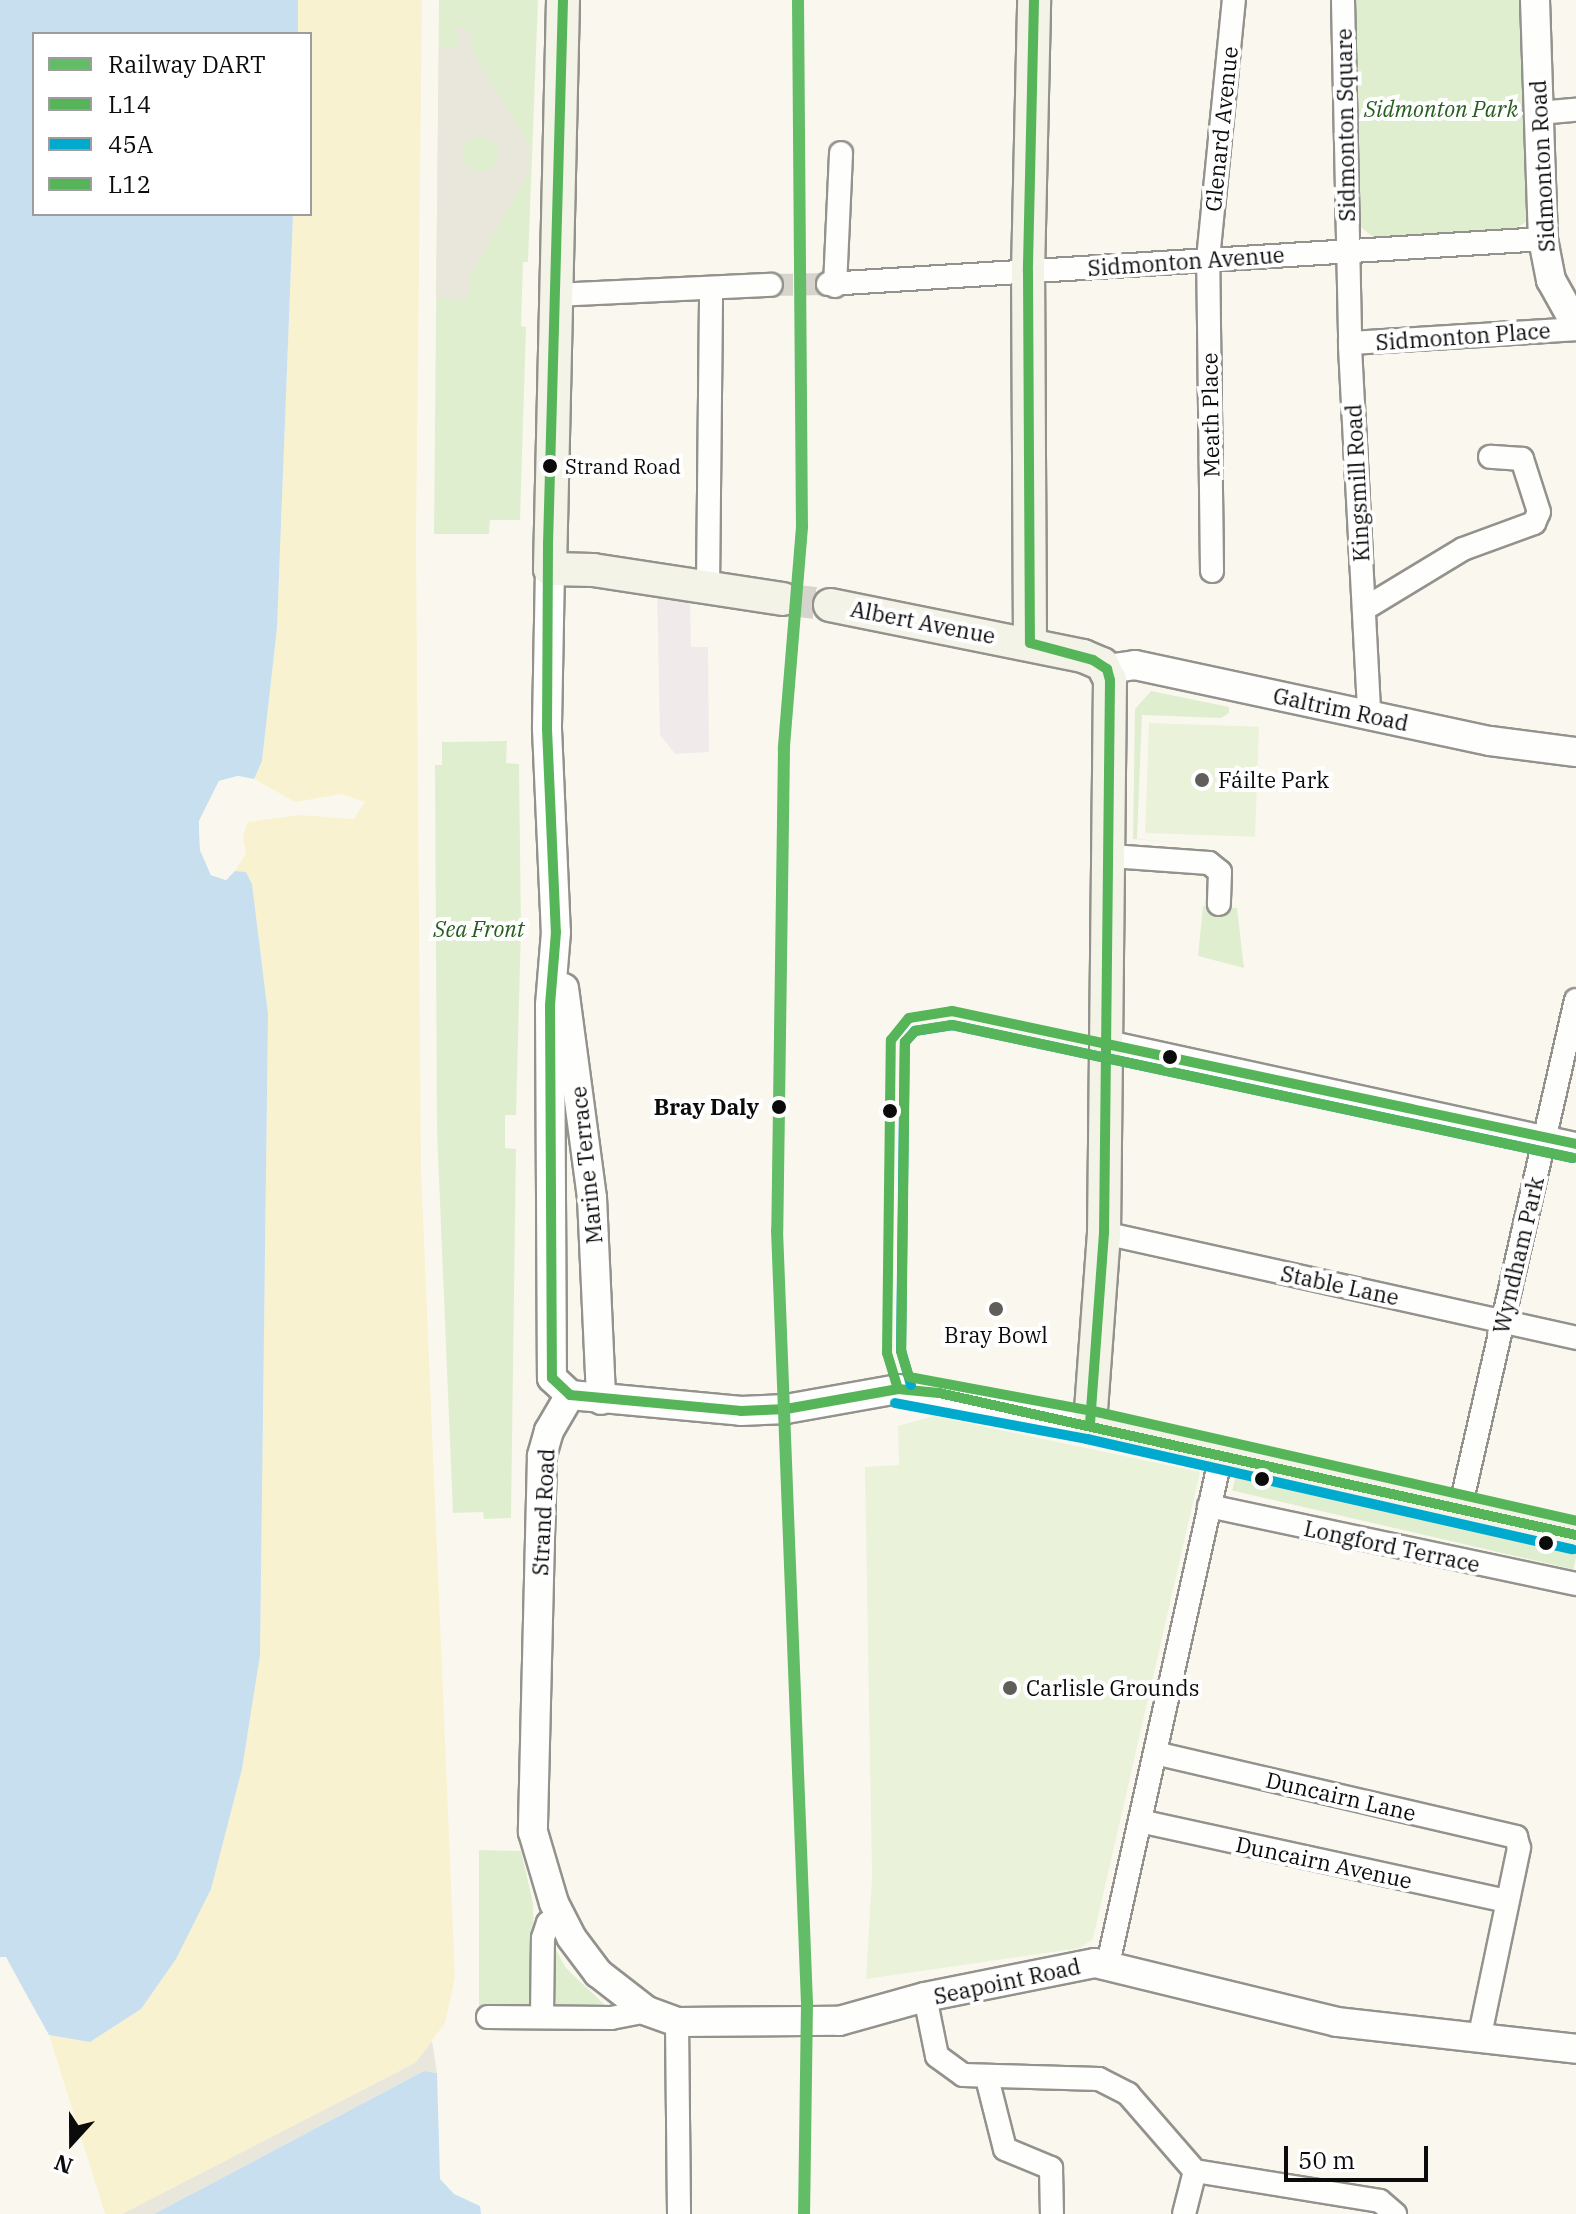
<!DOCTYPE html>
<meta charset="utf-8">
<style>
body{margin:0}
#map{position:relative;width:1576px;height:2214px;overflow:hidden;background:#faf8ee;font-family:"IBM Plex Serif",serif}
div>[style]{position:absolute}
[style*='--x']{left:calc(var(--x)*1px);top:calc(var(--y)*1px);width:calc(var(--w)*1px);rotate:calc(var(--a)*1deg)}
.industrial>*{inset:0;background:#f1eaeb}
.green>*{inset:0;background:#e0eed0;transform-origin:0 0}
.sand>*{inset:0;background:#f8f2d1}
.pitch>*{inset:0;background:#eaf2d9;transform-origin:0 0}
.plaza>*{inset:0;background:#e9e7db}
.water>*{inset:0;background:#c8dff0}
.pier>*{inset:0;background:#faf8ee}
.minor-tunnel>*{height:22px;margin-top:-11px;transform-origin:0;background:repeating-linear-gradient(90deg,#d6d4cc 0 22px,transparent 0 33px)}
.secondary-tunnel>*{height:32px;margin-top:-16px;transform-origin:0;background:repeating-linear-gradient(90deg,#d6d4cc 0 32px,transparent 0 48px)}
.roads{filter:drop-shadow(2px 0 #93928d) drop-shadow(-2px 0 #93928d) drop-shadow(0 2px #93928d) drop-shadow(0 -2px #93928d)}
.minor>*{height:22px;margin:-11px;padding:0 11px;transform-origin:11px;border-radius:11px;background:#fefefc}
.tertiary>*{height:28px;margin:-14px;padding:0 14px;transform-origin:14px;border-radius:14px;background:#fefefc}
.secondary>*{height:32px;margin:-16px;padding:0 16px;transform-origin:16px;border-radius:16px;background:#f4f3e8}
.bus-1>*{height:10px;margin:-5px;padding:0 5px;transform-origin:5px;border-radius:5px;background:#56b559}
.bus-2>*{height:10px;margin:-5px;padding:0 5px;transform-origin:5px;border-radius:5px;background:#00a9ce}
.bus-3>*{height:10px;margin:-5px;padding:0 5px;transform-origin:5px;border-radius:5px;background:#56b559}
.rail-1>*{height:12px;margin:-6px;padding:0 6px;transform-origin:6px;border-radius:6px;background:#63bc66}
.dots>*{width:22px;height:22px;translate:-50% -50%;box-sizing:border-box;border:4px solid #fff;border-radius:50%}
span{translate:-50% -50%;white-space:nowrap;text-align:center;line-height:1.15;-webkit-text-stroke:8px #fff;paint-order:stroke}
.bus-label{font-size:20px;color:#0b0b0b}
.left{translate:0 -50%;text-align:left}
.park-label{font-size:22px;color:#285d20;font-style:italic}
.street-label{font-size:22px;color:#0b0b0b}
.poi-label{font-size:22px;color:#0b0b0b}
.stop-label{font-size:22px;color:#0b0b0b;font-weight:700}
.right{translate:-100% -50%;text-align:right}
.legend{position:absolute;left:32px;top:32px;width:280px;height:184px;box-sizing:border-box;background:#fff;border:2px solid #9d9d9d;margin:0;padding:10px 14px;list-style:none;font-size:24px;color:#0b0b0b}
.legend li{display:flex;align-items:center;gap:16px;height:40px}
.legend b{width:40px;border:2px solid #9d9d9d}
.north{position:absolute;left:32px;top:2102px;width:80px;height:80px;-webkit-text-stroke:6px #fff;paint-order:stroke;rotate:201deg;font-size:22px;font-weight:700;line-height:32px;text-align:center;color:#0b0b0b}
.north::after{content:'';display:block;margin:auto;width:28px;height:36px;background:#0b0b0b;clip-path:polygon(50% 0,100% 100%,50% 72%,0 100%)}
.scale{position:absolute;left:1284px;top:2146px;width:144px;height:36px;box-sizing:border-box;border:4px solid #0b0b0b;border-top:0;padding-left:10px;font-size:24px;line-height:28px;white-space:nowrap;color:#0b0b0b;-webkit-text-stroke:6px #fff;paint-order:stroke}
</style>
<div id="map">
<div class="industrial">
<i style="clip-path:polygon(657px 592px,690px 598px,691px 647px,708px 647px,709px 752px,675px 754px,660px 735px)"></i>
</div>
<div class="green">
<i style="clip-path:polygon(439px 0,538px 0,528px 262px,523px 262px,521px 326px,526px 327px,520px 520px,490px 520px,489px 534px,434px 534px)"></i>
<i style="clip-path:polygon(1351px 0,1527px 0,1533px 194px,1526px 222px,1508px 233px,1409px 238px,1373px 237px,1356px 223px)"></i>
<i style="clip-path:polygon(1151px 691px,1229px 707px,1229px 713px,1221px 718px,1142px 715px,1137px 839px,1255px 849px,1133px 839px,1135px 709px)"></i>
<i style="clip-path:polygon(507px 741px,506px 763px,519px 764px,521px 929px,516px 1115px,505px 1115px,505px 1148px,516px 1149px,511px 1518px,484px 1519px,483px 1512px,453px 1513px,437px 1131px,435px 765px,442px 765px,442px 742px)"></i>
<i style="clip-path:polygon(1203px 906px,1237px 908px,1244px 968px,1198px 956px)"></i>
<i style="left:1236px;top:1474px;width:350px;height:17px;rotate:13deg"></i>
<i style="clip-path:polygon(479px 1850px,521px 1851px,533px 1903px,534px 1952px,532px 2004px,522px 2010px,479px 2009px)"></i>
<i style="clip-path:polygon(555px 1948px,566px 1968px,609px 2009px,556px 2005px)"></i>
</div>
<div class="sand">
<i style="clip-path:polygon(298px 0,422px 0,416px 541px,421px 1168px,455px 1978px,445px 2023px,415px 2063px,122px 2214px,105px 2214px,49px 2035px,90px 2042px,141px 2009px,176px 1959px,260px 1655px,268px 1014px,252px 884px,246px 872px,235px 871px,246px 853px,243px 836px,248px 822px,299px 815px,354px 819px,365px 802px,342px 794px,295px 802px,254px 779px,262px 761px,277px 628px,293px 214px,310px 214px,310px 34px,298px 34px)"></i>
</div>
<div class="pitch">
<i style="left:1149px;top:723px;width:110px;height:110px;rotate:2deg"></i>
<i style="clip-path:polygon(934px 1416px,1200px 1472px,1093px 1939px,1080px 1948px,866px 1979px,872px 1877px,865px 1467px,899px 1465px,898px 1426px)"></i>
</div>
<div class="plaza">
<i style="clip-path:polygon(evenodd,452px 25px,471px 31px,473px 52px,530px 146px,529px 171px,470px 276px,468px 300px,436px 297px,439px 45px,448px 50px,457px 46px,459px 36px,452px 25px,472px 137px,486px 137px,497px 147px,497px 161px,488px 171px,474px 172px,463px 161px,463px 147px,472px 137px)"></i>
<i style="clip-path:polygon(432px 2041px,437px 2073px,424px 2071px,154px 2214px,122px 2214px,415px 2063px)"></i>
</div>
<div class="water">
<i style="clip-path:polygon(0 0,298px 0,298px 34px,34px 34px,34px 214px,293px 214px,277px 628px,262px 761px,254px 779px,238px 776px,219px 781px,199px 821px,200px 850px,211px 875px,226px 880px,235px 871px,246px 872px,252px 884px,268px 1014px,260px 1655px,242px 1769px,211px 1889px,176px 1959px,141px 2009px,90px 2042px,49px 2035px,6px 1958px,0 1957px)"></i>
<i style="clip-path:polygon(424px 2071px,437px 2073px,440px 2179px,454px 2194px,480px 2206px,481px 2214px,154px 2214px)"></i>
</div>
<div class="pier">
<i style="clip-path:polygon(238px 776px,257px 781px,222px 784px,203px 822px,204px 849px,214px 871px,225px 875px,236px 868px,226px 880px,211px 875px,200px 850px,199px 821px,219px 781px)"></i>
<i style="clip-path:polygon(0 1957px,6px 1957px,50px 2039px,45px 2036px)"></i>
</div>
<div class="minor-tunnel">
<i style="--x:771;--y:285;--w:57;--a:-1"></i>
</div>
<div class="secondary-tunnel">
<i style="--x:783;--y:599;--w:47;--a:7.3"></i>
</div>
<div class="roads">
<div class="minor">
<i style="--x:1343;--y:0;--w:347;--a:88.8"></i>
<i style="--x:1350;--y:347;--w:368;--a:87"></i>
<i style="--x:1538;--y:113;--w:38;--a:-5"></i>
<i style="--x:828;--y:284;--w:716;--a:-3.6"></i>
<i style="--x:835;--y:286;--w:133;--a:-87.4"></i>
<i style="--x:555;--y:295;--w:216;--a:-2.7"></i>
<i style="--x:1350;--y:343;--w:226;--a:-3.5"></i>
<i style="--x:1212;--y:571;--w:312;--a:-90.7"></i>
<i style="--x:1208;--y:259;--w:260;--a:-84.3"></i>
<i style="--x:708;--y:587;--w:298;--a:-89.4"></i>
<i style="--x:1364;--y:609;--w:116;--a:-31.2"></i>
<i style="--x:1463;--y:549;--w:76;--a:-20.1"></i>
<i style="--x:1534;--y:523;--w:12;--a:-66"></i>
<i style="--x:1539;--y:512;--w:56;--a:-107.8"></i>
<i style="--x:1522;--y:459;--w:32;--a:-176"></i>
<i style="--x:1111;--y:856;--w:98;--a:4.1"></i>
<i style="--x:1209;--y:863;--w:14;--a:39"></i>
<i style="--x:1220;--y:872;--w:32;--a:92"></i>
<i style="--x:1108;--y:1042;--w:479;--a:12.3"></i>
<i style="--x:1104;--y:1233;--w:484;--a:12.5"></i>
<i style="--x:1209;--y:1506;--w:375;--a:12"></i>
<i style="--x:1460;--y:1509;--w:522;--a:-77.16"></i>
<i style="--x:1155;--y:1753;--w:371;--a:13.1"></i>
<i style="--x:1516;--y:1837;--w:11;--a:75"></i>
<i style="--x:1519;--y:1848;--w:191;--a:101.8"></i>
<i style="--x:1140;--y:1821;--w:376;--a:12.3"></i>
<i style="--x:1108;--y:1964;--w:521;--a:-77.48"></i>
<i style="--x:925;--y:1997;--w:60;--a:78.5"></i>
<i style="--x:937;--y:2056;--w:32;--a:36"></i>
<i style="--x:963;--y:2075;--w:136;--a:1.7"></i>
<i style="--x:1099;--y:2079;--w:33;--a:27"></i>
<i style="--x:1128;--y:2094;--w:102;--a:49"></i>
<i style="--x:1195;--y:2171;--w:187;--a:9.2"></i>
<i style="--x:1380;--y:2201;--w:20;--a:41"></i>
<i style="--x:488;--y:2017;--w:123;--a:0.5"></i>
<i style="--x:611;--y:2018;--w:37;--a:-11"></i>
<i style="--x:542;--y:2017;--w:79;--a:-89.3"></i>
<i style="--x:543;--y:1938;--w:16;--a:-72"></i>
<i style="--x:548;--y:1923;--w:12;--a:-24"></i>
<i style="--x:677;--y:2022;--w:192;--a:89.4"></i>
<i style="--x:987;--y:2078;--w:73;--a:75.8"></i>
<i style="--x:1005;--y:2149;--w:50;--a:22.4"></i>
<i style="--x:1051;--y:2168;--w:46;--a:88.8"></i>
<i style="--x:1184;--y:2214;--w:44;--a:-75.7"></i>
</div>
<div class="tertiary">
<i style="--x:1535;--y:0;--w:239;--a:88.1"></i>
<i style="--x:1543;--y:239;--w:42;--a:79"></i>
<i style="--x:1551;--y:280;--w:51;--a:60.9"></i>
<i style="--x:550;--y:569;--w:160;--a:91.1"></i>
<i style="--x:547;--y:729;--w:203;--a:87.5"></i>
<i style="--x:556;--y:932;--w:73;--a:94.7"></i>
<i style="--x:550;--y:1005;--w:373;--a:89.7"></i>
<i style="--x:552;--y:1378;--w:25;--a:43"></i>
<i style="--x:570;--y:1395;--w:172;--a:5.3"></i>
<i style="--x:741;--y:1411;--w:45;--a:-2.5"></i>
<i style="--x:786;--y:1409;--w:114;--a:-10.1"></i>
<i style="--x:898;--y:1389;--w:195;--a:10.6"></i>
<i style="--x:1107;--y:669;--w:28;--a:-8"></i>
<i style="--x:1135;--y:665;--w:363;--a:12.1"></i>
<i style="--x:1490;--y:741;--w:87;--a:7.3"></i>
<i style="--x:564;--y:988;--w:212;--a:82.4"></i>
<i style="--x:592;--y:1198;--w:202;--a:87.4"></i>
<i style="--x:570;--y:1395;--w:42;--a:120.3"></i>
<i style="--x:549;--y:1431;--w:26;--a:106"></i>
<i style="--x:542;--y:1456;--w:376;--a:91.4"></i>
<i style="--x:533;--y:1832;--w:74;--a:73.5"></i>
<i style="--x:554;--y:1903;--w:38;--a:63"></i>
<i style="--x:571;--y:1937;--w:45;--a:53.1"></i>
<i style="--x:598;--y:1973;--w:62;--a:37.8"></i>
<i style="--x:647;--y:2011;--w:32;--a:20"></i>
<i style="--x:677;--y:2022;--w:162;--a:-0.4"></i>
<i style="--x:839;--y:2021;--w:89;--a:-15.6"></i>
<i style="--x:925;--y:1997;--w:173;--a:-11.3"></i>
<i style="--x:1095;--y:1963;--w:249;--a:13.7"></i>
<i style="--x:1337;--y:2022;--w:241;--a:6.4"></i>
</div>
<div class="secondary">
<i style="--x:563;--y:0;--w:569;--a:91.31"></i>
<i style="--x:550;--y:569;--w:43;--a:1.3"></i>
<i style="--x:593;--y:570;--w:192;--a:8.7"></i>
<i style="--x:830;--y:605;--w:258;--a:11.4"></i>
<i style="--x:1083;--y:656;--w:21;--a:23"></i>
<i style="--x:1102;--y:664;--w:18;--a:63"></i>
<i style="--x:1110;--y:680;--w:553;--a:90.62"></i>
<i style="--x:1104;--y:1233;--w:193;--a:94.2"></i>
<i style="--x:1090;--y:1425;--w:498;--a:12.8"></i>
<i style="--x:1030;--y:643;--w:371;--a:-90.3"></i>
<i style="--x:1028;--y:272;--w:272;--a:-88.7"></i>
</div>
</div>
<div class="bus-1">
<i style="--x:563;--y:0;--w:543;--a:91.58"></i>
<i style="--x:548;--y:543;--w:186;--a:90.3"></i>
<i style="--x:547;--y:729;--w:203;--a:87.5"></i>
<i style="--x:556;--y:932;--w:73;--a:94.7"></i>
<i style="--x:550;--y:1005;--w:373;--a:89.7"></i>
<i style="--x:552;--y:1378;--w:25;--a:43"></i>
<i style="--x:570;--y:1395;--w:172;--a:5.3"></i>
<i style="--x:741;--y:1411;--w:45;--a:-2.5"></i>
<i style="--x:786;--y:1409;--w:114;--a:-10.1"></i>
<i style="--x:898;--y:1389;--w:41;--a:5.6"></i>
<i style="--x:939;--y:1393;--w:653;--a:12.57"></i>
<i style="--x:1034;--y:0;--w:272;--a:91.3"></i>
<i style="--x:1028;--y:272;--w:371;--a:89.7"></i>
<i style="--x:1030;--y:643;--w:65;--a:15.1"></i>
<i style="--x:1093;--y:660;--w:17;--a:33"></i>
<i style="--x:1107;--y:669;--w:11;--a:75"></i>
<i style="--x:1110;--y:680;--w:553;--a:90.62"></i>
<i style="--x:1104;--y:1233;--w:193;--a:94.2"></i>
<i style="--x:898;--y:1389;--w:38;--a:-107"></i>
<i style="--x:887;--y:1353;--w:313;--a:-89.3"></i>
<i style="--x:891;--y:1040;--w:28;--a:-51"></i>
<i style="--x:909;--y:1018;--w:44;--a:-9.2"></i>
<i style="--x:952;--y:1011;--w:638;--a:12.03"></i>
</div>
<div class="bus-2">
<i style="--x:911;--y:1385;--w:35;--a:-106"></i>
<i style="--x:901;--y:1351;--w:309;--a:-89.3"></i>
<i style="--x:905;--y:1042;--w:15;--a:-48"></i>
<i style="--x:915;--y:1031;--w:37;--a:-9"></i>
<i style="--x:952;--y:1025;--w:635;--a:12.09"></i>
<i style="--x:895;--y:1403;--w:195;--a:10.6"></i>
<i style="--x:1087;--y:1439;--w:498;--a:12.8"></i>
</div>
<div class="bus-3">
<i style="--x:1573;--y:1158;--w:635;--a:-167.91"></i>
<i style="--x:952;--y:1025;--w:37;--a:171"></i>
<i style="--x:915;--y:1031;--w:15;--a:132"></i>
<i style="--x:905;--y:1042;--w:309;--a:90.7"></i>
<i style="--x:901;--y:1351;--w:27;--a:73"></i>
<i style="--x:909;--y:1377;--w:187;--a:10.5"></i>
<i style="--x:1093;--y:1411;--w:495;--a:12.8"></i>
</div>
<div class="rail-1">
<i style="--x:798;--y:0;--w:527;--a:89.57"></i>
<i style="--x:802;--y:527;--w:222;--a:94.7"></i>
<i style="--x:784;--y:748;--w:482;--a:90.8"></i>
<i style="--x:777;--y:1230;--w:774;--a:87.78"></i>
<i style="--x:807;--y:2003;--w:211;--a:90.8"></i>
</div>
<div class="dots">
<i style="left:550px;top:466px;background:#0b0b0b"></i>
<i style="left:1202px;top:780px;background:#5f5e5a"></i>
<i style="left:1170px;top:1057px;background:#0b0b0b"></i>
<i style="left:779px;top:1107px;background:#0b0b0b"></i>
<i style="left:890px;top:1111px;background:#0b0b0b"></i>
<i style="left:996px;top:1309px;background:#5f5e5a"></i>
<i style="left:1262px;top:1479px;background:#0b0b0b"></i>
<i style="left:1546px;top:1543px;background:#0b0b0b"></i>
<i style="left:1010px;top:1688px;background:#5f5e5a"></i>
</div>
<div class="bus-label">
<span class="left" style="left:565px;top:466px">Strand Road</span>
</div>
<div class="park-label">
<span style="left:1441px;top:109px">Sidmonton Park</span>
<span style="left:479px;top:929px">Sea Front</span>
</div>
<div class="street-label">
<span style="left:1345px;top:125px;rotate:-91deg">Sidmonton Square</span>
<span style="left:1221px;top:129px;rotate:-84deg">Glenard Avenue</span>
<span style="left:1542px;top:166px;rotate:-93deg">Sidmonton Road</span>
<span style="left:1186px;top:261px;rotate:-4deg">Sidmonton Avenue</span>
<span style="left:1463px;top:336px;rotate:-4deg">Sidmonton Place</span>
<span style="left:1210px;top:415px;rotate:-91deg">Meath Place</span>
<span style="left:1357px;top:483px;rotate:-93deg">Kingsmill Road</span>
<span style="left:923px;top:622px;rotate:11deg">Albert Avenue</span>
<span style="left:1341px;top:709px;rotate:12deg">Galtrim Road</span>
<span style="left:586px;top:1165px;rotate:-96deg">Marine Terrace</span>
<span style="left:1518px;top:1255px;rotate:-77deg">Wyndham Park</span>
<span style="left:1340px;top:1285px;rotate:12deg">Stable Lane</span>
<span style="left:543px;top:1512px;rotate:-87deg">Strand Road</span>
<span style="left:1392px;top:1546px;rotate:12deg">Longford Terrace</span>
<span style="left:1341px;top:1796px;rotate:13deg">Duncairn Lane</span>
<span style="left:1324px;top:1862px;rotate:12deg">Duncairn Avenue</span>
<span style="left:1007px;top:1981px;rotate:-12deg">Seapoint Road</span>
</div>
<div class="poi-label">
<span class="left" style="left:1218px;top:780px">Fáilte Park</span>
<span style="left:996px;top:1335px">Bray Bowl</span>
<span class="left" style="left:1026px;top:1688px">Carlisle Grounds</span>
</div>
<div class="stop-label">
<span class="right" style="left:759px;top:1107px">Bray Daly</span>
</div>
<ul class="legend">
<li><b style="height:10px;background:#63bc66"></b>Railway DART</li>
<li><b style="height:10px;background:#56b559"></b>L14</li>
<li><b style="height:10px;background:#00a9ce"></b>45A</li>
<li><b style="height:10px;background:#56b559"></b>L12</li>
</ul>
<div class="north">N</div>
<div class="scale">50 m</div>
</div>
